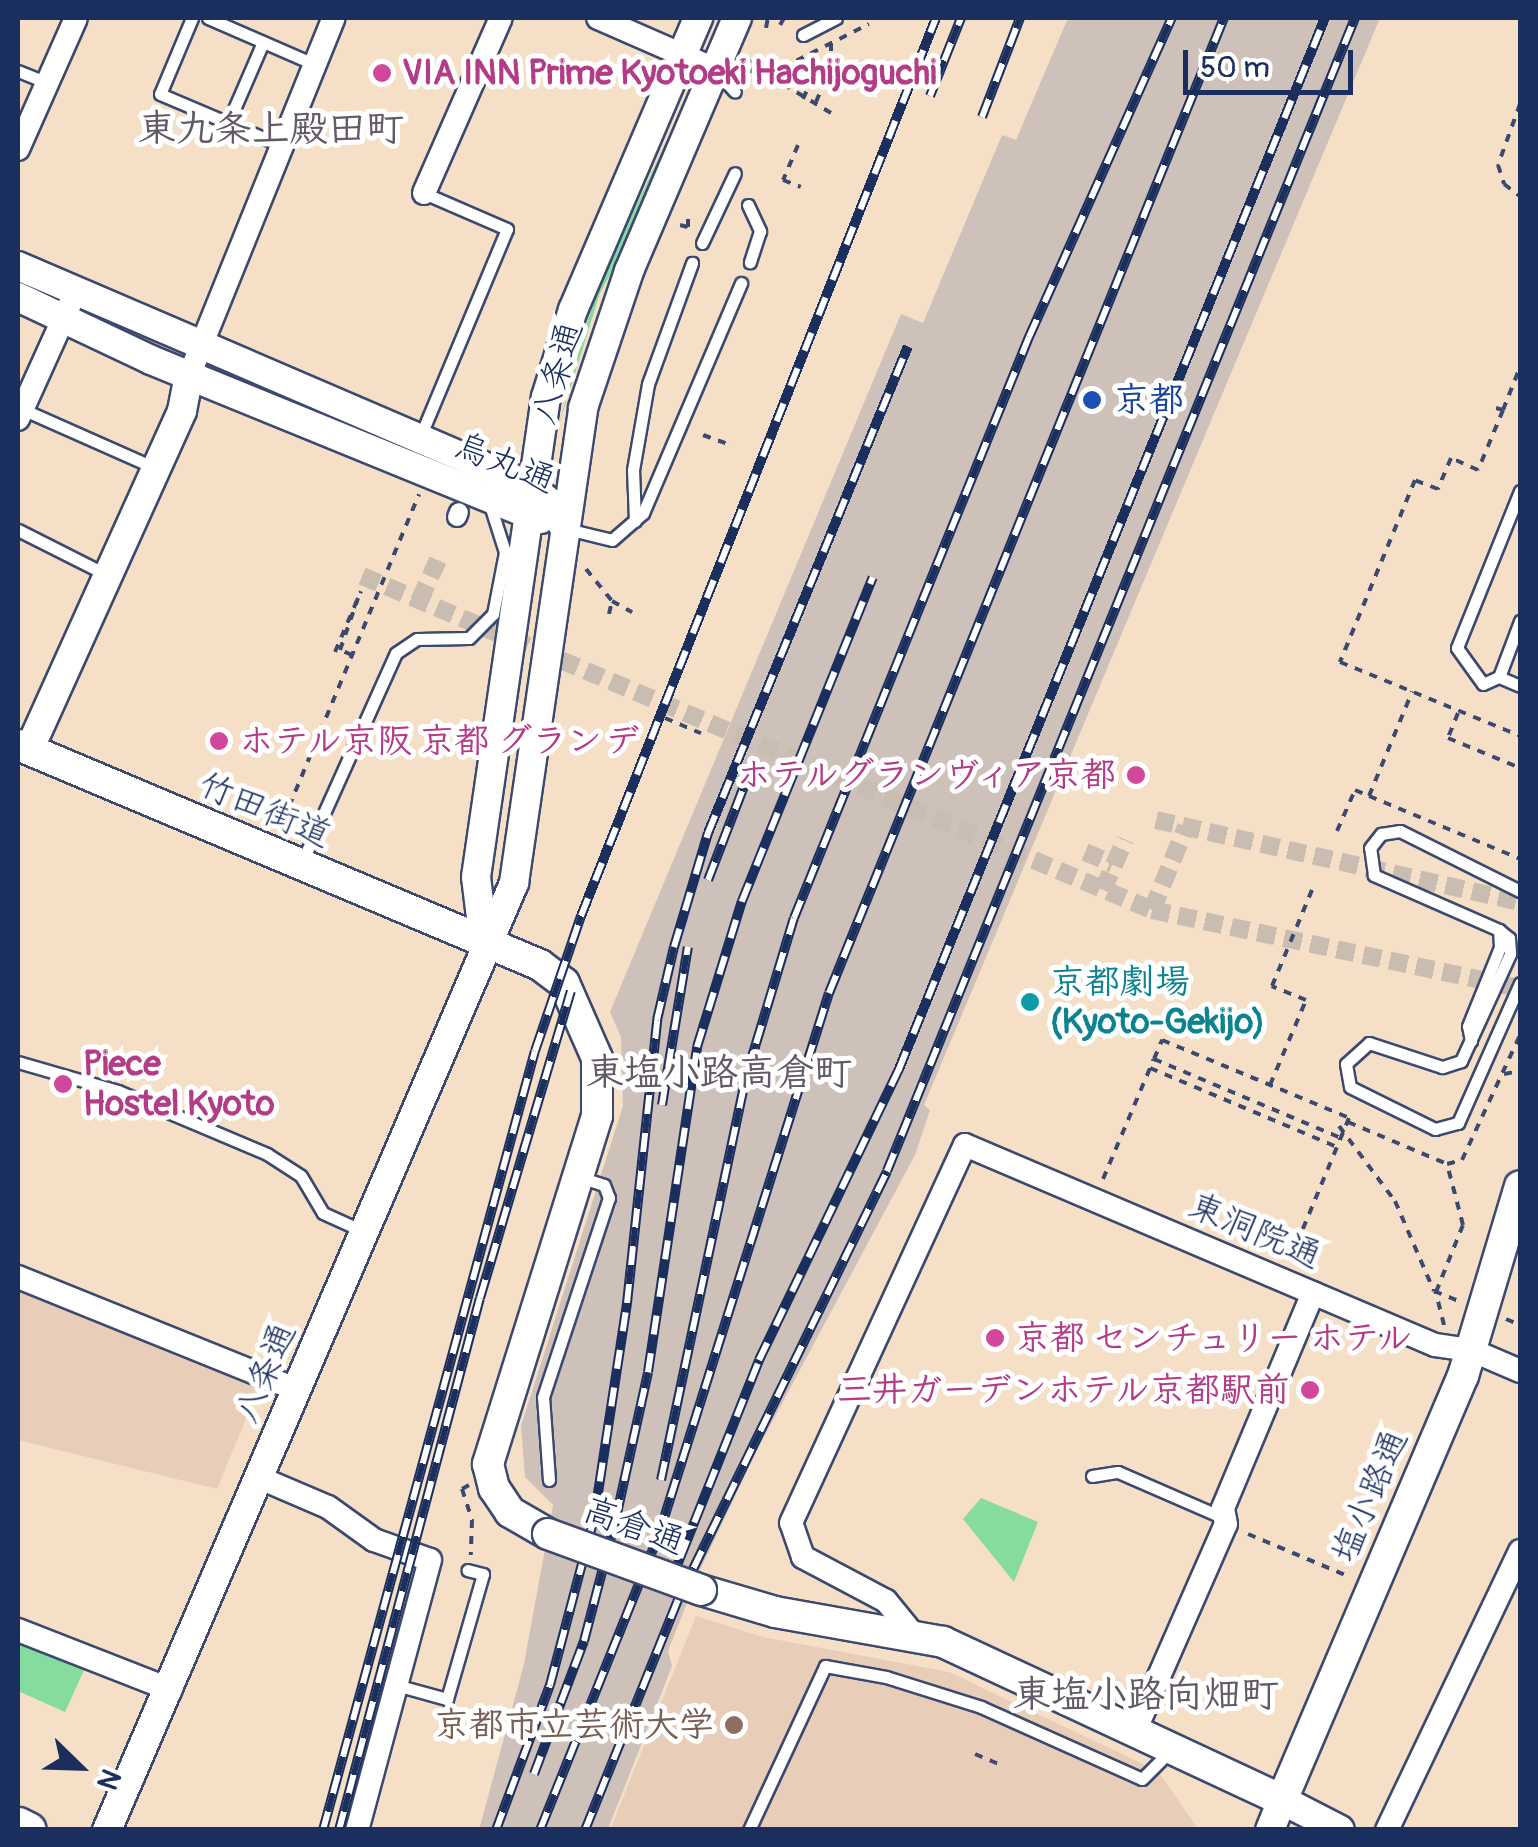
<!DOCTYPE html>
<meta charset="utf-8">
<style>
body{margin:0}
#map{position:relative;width:1538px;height:1847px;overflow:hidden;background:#f5dfc6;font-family:Pangolin,"Klee One",sans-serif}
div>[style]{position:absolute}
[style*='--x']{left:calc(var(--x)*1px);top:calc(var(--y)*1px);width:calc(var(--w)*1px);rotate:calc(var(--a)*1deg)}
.built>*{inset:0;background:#e8ceb9}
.industrial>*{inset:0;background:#cec1ba}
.green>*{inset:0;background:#86db9f}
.pedestrian-tunnel>*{height:18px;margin-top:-9px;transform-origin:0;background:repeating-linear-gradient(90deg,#c9bcb1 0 18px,transparent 0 27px)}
.path>*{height:4px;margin-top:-2px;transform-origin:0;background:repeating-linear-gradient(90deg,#3c496e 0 8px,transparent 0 16px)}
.roads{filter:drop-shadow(2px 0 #3c496e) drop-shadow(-2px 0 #3c496e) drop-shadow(0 2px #3c496e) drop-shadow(0 -2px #3c496e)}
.service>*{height:11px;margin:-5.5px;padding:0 5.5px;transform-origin:5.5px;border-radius:5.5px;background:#fff}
.pedestrian>*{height:18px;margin:-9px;padding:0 9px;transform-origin:9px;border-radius:9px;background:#fff}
.minor>*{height:22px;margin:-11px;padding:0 11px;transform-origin:11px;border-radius:11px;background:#fff}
.tertiary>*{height:28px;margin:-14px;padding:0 14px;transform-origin:14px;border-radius:14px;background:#fff}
.secondary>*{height:30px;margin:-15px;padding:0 15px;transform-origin:15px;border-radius:15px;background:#fff}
.trunk>*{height:35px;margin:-17.5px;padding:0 17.5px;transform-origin:17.5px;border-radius:17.5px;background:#fff}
.rail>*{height:10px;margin-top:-5px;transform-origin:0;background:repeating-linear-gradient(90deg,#fff 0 19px,#1b2f5e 0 38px);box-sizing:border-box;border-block:2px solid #1b2f5e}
.bridges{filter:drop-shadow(2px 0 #3c496e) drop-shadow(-2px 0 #3c496e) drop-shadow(0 2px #3c496e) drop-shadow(0 -2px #3c496e)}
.secondary-bridge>*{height:30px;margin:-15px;padding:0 15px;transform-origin:15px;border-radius:15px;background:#fff}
.dots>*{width:28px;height:28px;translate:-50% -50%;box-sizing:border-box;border:5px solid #fff;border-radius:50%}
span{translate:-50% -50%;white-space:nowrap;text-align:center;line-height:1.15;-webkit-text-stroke:10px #fff;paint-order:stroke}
.hotel-label{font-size:35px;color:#b23c85;font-weight:700}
.left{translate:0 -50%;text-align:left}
.right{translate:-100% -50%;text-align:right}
.street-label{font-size:35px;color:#1b2f5e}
.transit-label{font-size:35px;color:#164399;font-weight:700}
.culture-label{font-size:35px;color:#0d838f;font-weight:700}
.education-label{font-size:35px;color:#785e54;font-weight:700}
.neighbourhood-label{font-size:38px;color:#625a66;font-weight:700}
.frame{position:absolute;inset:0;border:20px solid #1b2f5e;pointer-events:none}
.north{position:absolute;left:30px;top:1717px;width:100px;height:100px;-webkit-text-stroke:8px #fff;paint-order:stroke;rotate:113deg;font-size:28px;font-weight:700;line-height:40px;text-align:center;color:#1b2f5e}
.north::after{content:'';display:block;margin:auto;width:35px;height:45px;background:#1b2f5e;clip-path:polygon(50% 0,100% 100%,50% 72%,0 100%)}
.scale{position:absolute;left:1183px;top:50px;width:170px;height:45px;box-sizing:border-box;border:5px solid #1b2f5e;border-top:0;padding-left:12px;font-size:30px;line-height:35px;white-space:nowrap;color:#1b2f5e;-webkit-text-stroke:8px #fff;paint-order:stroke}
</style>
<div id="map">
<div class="built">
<i style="clip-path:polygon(18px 1288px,259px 1387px,217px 1489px,18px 1440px)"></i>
<i style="clip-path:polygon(696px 1616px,763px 1637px,949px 1672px,1158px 1771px,1198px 1829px,610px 1830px)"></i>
</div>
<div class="industrial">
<i style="clip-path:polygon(1068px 18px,1380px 18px,924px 1105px,930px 1110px,915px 1155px,757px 1450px,701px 1568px,668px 1651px,672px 1666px,608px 1829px,479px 1830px,524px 1664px,553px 1505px,525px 1477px,521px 1426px,623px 1106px,621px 1037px,610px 1012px,901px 314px,923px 323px,1002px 135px,1016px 140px)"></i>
</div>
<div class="green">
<i style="clip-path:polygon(684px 104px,630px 240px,600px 293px,557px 431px,596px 291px)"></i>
<i style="clip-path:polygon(981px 1498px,1038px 1522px,1014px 1582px,963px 1519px)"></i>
<i style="clip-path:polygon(18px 1642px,85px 1668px,65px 1712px,18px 1691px)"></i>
</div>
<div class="pedestrian-tunnel">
<i style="--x:362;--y:576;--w:858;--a:22.92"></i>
<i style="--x:1152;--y:910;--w:376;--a:12"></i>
<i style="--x:419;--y:601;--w:47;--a:-65.1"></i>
<i style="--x:1156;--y:820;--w:373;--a:12.7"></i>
<i style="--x:1085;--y:852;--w:30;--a:23"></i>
<i style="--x:1103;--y:890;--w:55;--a:-66.3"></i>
<i style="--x:1152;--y:910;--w:90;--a:-67.7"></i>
</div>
<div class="path">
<i style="--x:780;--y:25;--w:8;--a:-60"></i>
<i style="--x:766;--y:28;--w:10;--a:-79"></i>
<i style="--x:803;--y:99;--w:20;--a:-66"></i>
<i style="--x:816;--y:102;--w:38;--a:-67"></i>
<i style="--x:831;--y:67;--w:23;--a:-90"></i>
<i style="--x:1520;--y:104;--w:65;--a:109.8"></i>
<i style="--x:1498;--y:165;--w:20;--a:72"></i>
<i style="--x:1504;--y:184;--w:20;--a:37"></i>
<i style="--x:831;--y:113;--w:74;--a:-148.9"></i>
<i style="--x:768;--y:75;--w:113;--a:-26.8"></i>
<i style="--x:798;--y:145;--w:38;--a:113"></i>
<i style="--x:783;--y:180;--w:19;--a:21"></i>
<i style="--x:680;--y:225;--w:8;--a:14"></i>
<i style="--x:688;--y:227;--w:8;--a:-90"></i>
<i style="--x:1496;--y:408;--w:7;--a:16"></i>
<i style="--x:1503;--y:410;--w:46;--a:-68.4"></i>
<i style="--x:1503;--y:410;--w:65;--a:112.6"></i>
<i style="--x:1478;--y:470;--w:30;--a:-156"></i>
<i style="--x:1451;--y:458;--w:34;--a:113"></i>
<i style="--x:1438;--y:489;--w:25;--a:-159"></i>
<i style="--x:1415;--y:480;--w:197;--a:112.4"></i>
<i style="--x:1340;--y:662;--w:195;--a:22.3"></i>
<i style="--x:703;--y:435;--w:32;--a:20"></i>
<i style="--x:586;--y:569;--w:41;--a:50.9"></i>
<i style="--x:612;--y:601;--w:23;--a:29"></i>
<i style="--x:609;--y:614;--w:13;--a:-77"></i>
<i style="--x:335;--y:652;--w:66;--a:-66.9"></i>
<i style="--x:352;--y:655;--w:13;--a:-157"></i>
<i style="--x:340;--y:650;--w:55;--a:-70.9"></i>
<i style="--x:1458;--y:713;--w:27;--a:112"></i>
<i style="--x:1448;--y:738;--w:78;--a:22.6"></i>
<i style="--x:665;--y:718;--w:39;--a:23"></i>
<i style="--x:1369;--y:796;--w:164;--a:22.6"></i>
<i style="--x:283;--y:821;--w:354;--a:-67.4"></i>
<i style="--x:1337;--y:831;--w:45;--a:-66.3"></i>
<i style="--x:1355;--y:790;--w:15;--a:23"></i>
<i style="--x:1369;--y:796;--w:113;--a:-67.5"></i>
<i style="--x:1154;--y:1059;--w:21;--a:-67"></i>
<i style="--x:1162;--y:1040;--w:203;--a:22.6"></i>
<i style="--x:1349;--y:1118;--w:151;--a:112.6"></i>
<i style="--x:1150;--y:1068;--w:203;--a:22.9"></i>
<i style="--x:1504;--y:1074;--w:10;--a:-11"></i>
<i style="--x:1270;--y:1085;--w:92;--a:-67"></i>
<i style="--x:1306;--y:1000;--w:37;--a:-158"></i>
<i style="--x:1272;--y:986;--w:109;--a:-67.4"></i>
<i style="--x:1348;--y:1122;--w:108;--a:23"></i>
<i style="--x:1447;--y:1164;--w:16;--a:-15"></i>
<i style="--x:1462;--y:1160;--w:138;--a:-65.1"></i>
<i style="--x:1339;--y:1126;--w:94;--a:53.3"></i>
<i style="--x:1395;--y:1201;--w:98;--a:66.6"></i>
<i style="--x:1434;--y:1291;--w:27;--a:22"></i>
<i style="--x:1103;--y:1179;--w:130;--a:-67"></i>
<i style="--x:1154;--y:1059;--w:203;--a:22.9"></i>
<i style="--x:1506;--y:1319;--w:15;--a:23"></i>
<i style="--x:1444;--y:1325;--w:34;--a:-104"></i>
<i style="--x:1436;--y:1292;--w:72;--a:-68.1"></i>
<i style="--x:1463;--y:1225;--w:63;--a:-104.7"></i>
<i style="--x:469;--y:1485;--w:8;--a:150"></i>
<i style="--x:462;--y:1489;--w:33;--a:72"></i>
<i style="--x:472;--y:1520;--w:35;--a:92"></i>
<i style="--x:1248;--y:1534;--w:111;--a:22.9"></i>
<i style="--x:975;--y:1754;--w:25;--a:23"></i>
</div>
<div class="roads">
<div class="service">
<i style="--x:192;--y:18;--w:82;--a:112.8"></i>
<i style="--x:160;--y:94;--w:130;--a:23"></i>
<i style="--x:208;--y:18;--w:116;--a:23.5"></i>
<i style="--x:803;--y:35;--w:37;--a:-27"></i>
<i style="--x:715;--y:69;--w:31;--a:-6"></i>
<i style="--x:18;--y:71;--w:31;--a:22"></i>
<i style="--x:718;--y:73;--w:25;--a:48"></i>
<i style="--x:228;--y:123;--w:88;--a:-66.6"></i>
<i style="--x:748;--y:205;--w:29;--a:65"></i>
<i style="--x:760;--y:231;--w:33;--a:108"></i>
<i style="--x:702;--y:243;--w:77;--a:-64.8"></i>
<i style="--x:22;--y:409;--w:145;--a:23.9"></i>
<i style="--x:420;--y:437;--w:225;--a:-67.3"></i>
<i style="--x:507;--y:229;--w:90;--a:-156.6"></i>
<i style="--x:1520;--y:491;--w:169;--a:111.9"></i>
<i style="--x:1457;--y:648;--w:44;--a:54.2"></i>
<i style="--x:1483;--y:684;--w:17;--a:-24"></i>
<i style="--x:1499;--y:677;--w:60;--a:-69.4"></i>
<i style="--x:635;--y:521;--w:51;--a:-92.2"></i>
<i style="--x:633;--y:470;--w:87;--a:-80.1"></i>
<i style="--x:648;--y:384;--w:129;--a:-70"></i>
<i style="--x:567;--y:529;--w:46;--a:13.7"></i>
<i style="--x:612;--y:540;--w:41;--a:-41.1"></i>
<i style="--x:643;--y:513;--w:250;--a:-66.9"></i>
<i style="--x:18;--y:530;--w:97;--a:26.8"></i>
<i style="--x:1499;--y:677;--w:23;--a:23"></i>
<i style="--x:302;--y:862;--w:229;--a:-65.8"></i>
<i style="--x:396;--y:653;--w:25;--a:-34"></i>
<i style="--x:417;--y:639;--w:52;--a:-1.1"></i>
<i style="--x:469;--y:638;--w:34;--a:-45"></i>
<i style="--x:493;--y:614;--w:63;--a:-79"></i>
<i style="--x:505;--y:552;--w:49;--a:-107.7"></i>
<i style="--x:1499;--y:930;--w:13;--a:39"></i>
<i style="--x:1509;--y:938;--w:16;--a:86"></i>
<i style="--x:1510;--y:954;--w:118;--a:114.6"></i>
<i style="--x:1461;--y:1061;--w:20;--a:162"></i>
<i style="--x:1442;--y:1067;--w:77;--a:-161.8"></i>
<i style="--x:1369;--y:1043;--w:31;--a:138"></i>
<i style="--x:1346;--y:1064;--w:23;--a:80"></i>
<i style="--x:1350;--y:1087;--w:95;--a:26.3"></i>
<i style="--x:1435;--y:1129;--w:24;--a:-15"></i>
<i style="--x:1458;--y:1123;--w:153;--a:-66.1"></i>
<i style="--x:1471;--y:1041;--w:15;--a:-101"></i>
<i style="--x:1468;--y:1026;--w:85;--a:-67.9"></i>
<i style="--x:1500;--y:947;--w:17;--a:-93"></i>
<i style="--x:1499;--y:930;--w:137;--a:-156.3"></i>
<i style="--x:1374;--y:875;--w:27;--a:-98"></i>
<i style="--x:1370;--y:848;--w:18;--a:-52"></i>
<i style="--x:1381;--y:834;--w:19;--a:-9"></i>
<i style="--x:1400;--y:831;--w:134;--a:26.6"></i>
<i style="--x:18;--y:1062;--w:104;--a:16.2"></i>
<i style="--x:118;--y:1091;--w:162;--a:22.9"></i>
<i style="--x:267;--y:1154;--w:40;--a:32.9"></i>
<i style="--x:301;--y:1176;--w:43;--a:59.3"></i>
<i style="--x:323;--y:1213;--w:46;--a:24.3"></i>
<i style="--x:1092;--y:1476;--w:26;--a:-9"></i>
<i style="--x:1118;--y:1472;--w:116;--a:23.5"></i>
<i style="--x:549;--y:1480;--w:83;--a:-94.1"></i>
<i style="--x:543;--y:1397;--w:210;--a:-71.7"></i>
<i style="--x:609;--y:1198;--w:14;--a:-111"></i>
<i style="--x:604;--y:1185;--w:25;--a:-162"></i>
<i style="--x:396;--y:1685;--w:53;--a:15.4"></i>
<i style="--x:447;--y:1699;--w:130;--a:-73.9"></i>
<i style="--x:483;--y:1574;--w:16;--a:-166"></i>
<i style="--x:749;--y:1830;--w:181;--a:-65.1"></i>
<i style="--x:825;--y:1666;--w:62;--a:10.2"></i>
<i style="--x:886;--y:1677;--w:100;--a:17.5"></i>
<i style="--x:981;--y:1707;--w:176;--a:24.1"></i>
<i style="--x:1142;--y:1779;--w:41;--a:-45"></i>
</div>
<div class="pedestrian">
<i style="--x:457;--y:517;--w:5;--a:-68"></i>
</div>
<div class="minor">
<i style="--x:598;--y:18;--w:128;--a:23.6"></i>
<i style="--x:18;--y:149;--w:143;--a:-66.1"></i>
<i style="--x:424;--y:193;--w:191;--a:-66.3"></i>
<i style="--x:189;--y:376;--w:386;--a:-68"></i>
<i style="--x:18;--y:419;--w:138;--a:-65.7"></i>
<i style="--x:18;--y:1277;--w:302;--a:22"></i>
<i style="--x:260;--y:1478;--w:74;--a:23.1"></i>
<i style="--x:328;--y:1507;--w:57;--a:35.7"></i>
<i style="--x:374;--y:1540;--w:59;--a:19.7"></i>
<i style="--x:430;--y:1560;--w:280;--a:105.1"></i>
<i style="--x:18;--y:1630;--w:164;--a:21.4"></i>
<i style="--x:913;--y:1634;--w:43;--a:-129.3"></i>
<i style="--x:886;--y:1601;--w:94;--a:-152.1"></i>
<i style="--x:803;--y:1557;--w:36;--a:-109"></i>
<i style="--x:791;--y:1523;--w:416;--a:-65.3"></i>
<i style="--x:965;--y:1145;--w:511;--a:23.05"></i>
<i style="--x:1435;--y:1345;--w:36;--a:8"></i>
<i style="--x:1471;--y:1350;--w:53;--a:23.2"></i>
<i style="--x:1135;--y:1731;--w:226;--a:-66.3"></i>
<i style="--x:1226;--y:1524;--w:16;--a:-101"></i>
<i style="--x:1223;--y:1508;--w:233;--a:-67.3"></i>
<i style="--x:1387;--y:1830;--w:309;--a:-64.5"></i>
</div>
<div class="tertiary">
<i style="--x:18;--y:266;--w:557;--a:23.25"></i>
<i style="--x:530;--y:486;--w:33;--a:40"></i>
<i style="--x:555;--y:507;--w:23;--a:67"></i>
<i style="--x:18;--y:297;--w:147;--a:25.3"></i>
<i style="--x:151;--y:360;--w:421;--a:22.2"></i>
<i style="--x:29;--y:750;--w:372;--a:-65.7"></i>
<i style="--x:182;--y:411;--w:36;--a:-79"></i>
<i style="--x:484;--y:942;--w:65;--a:-97"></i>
<i style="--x:476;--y:877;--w:485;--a:-81.7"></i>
<i style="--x:546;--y:397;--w:91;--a:-72.8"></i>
<i style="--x:573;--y:310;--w:318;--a:-66.8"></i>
<i style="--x:107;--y:1830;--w:1031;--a:-66.74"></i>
<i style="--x:514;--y:883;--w:480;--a:-81.7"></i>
<i style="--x:583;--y:408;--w:145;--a:-71.4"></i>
<i style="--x:629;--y:271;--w:275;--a:-66.9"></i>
<i style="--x:1270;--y:1830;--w:32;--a:-68"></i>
<i style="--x:1282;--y:1800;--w:65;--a:27.3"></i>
</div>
<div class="secondary">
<i style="--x:18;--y:745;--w:566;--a:22.85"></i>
<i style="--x:540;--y:965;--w:30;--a:37"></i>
<i style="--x:564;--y:983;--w:82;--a:66.3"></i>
<i style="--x:597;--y:1058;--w:58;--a:90"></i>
<i style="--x:597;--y:1116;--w:365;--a:107.4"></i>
<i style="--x:488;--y:1464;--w:25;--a:76"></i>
<i style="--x:494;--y:1488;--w:29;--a:56"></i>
<i style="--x:510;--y:1512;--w:44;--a:30.1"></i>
<i style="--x:701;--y:1590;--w:77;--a:16.6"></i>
<i style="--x:775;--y:1612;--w:171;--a:10.1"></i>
<i style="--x:943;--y:1642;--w:374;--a:25"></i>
<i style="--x:1282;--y:1800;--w:461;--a:-66.9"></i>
<i style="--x:1463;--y:1376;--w:198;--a:-73.3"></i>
</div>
<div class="trunk">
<i style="--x:18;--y:1825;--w:11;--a:27"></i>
</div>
</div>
<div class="rail">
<i style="--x:930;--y:96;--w:84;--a:-68.3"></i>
<i style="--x:982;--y:117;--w:106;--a:-69"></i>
<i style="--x:708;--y:880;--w:115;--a:-69"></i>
<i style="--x:662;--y:1105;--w:160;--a:-80.7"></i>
<i style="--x:661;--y:1480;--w:409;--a:-78.1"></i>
<i style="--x:745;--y:1080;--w:169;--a:-73.2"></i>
<i style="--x:794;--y:918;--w:627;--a:-67.98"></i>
<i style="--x:1029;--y:337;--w:350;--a:-65.9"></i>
<i style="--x:666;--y:1593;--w:251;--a:-68.2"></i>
<i style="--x:759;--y:1360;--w:323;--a:-64.3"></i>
<i style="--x:899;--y:1069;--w:1134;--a:-67.94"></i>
<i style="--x:534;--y:1774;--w:142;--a:-69.4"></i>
<i style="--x:584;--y:1641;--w:127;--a:-75.4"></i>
<i style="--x:616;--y:1518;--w:149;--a:-77.6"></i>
<i style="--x:648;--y:1372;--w:329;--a:-81.4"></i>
<i style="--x:697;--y:1047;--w:153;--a:-72.9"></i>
<i style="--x:742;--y:901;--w:349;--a:-68"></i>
<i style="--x:323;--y:1830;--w:807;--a:-74.78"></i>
<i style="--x:535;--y:1051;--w:143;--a:-71.2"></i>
<i style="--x:581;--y:916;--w:966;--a:-68.43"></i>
<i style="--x:339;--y:1830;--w:550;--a:-75.16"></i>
<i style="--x:480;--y:1298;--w:320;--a:-73.5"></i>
<i style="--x:496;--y:1830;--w:155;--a:-69.6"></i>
<i style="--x:550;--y:1685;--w:172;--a:-75.2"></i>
<i style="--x:594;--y:1519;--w:219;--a:-81.3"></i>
<i style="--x:627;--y:1303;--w:285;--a:-83.9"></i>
<i style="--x:657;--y:1020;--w:75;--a:-76.9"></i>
<i style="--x:674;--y:947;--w:119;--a:-73.4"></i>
<i style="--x:708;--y:833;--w:526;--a:-67.67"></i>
<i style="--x:540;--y:1830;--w:319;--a:-68.1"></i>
<i style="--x:659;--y:1534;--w:567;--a:-72.56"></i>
<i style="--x:829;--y:993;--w:1052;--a:-67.95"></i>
<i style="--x:585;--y:1830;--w:246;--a:-68"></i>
<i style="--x:677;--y:1602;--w:479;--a:-64"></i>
<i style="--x:887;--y:1171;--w:1244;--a:-67.91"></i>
</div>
<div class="bridges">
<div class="secondary-bridge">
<i style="--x:548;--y:1534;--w:163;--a:20.1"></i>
</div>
</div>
<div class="dots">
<i style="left:382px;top:73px;background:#d1479c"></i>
<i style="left:1092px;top:400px;background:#1a4fb4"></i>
<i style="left:219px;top:741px;background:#d1479c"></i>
<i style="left:1136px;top:775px;background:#d1479c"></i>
<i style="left:1030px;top:1002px;background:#0f9aa8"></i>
<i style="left:63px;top:1084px;background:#d1479c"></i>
<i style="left:995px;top:1338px;background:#d1479c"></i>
<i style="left:1310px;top:1390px;background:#d1479c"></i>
<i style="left:734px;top:1725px;background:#8d6e63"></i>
</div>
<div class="hotel-label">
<span class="left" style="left:402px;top:73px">VIA INN Prime Kyotoeki Hachijoguchi</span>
<span class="left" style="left:239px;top:741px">ホテル京阪 京都 グランデ</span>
<span class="right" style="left:1116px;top:775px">ホテルグランヴィア京都</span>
<span class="left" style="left:83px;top:1084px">Piece<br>Hostel Kyoto</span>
<span class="left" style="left:1015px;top:1338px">京都 センチュリー ホテル</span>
<span class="right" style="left:1290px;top:1390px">三井ガーデンホテル京都駅前</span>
</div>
<div class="street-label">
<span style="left:557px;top:373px;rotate:-74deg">八条通</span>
<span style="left:505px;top:463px;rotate:22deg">烏丸通</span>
<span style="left:265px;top:810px;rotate:23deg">竹田街道</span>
<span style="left:1255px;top:1231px;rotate:23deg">東洞院通</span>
<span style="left:265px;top:1373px;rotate:-67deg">八条通</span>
<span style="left:1370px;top:1496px;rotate:-67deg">塩小路通</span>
<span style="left:634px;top:1526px;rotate:20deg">高倉通</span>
</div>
<div class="transit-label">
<span class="left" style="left:1114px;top:400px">京都</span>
</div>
<div class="culture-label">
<span class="left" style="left:1050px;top:1002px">京都劇場<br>(Kyoto-Gekijo)</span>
</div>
<div class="education-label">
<span class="right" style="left:714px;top:1725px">京都市立芸術大学</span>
</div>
<div class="neighbourhood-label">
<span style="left:271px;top:130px">東九条上殿田町</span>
<span style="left:719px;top:1074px">東塩小路高倉町</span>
<span style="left:1146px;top:1696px">東塩小路向畑町</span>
</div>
<div class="frame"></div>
<div class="north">N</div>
<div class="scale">50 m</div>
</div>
